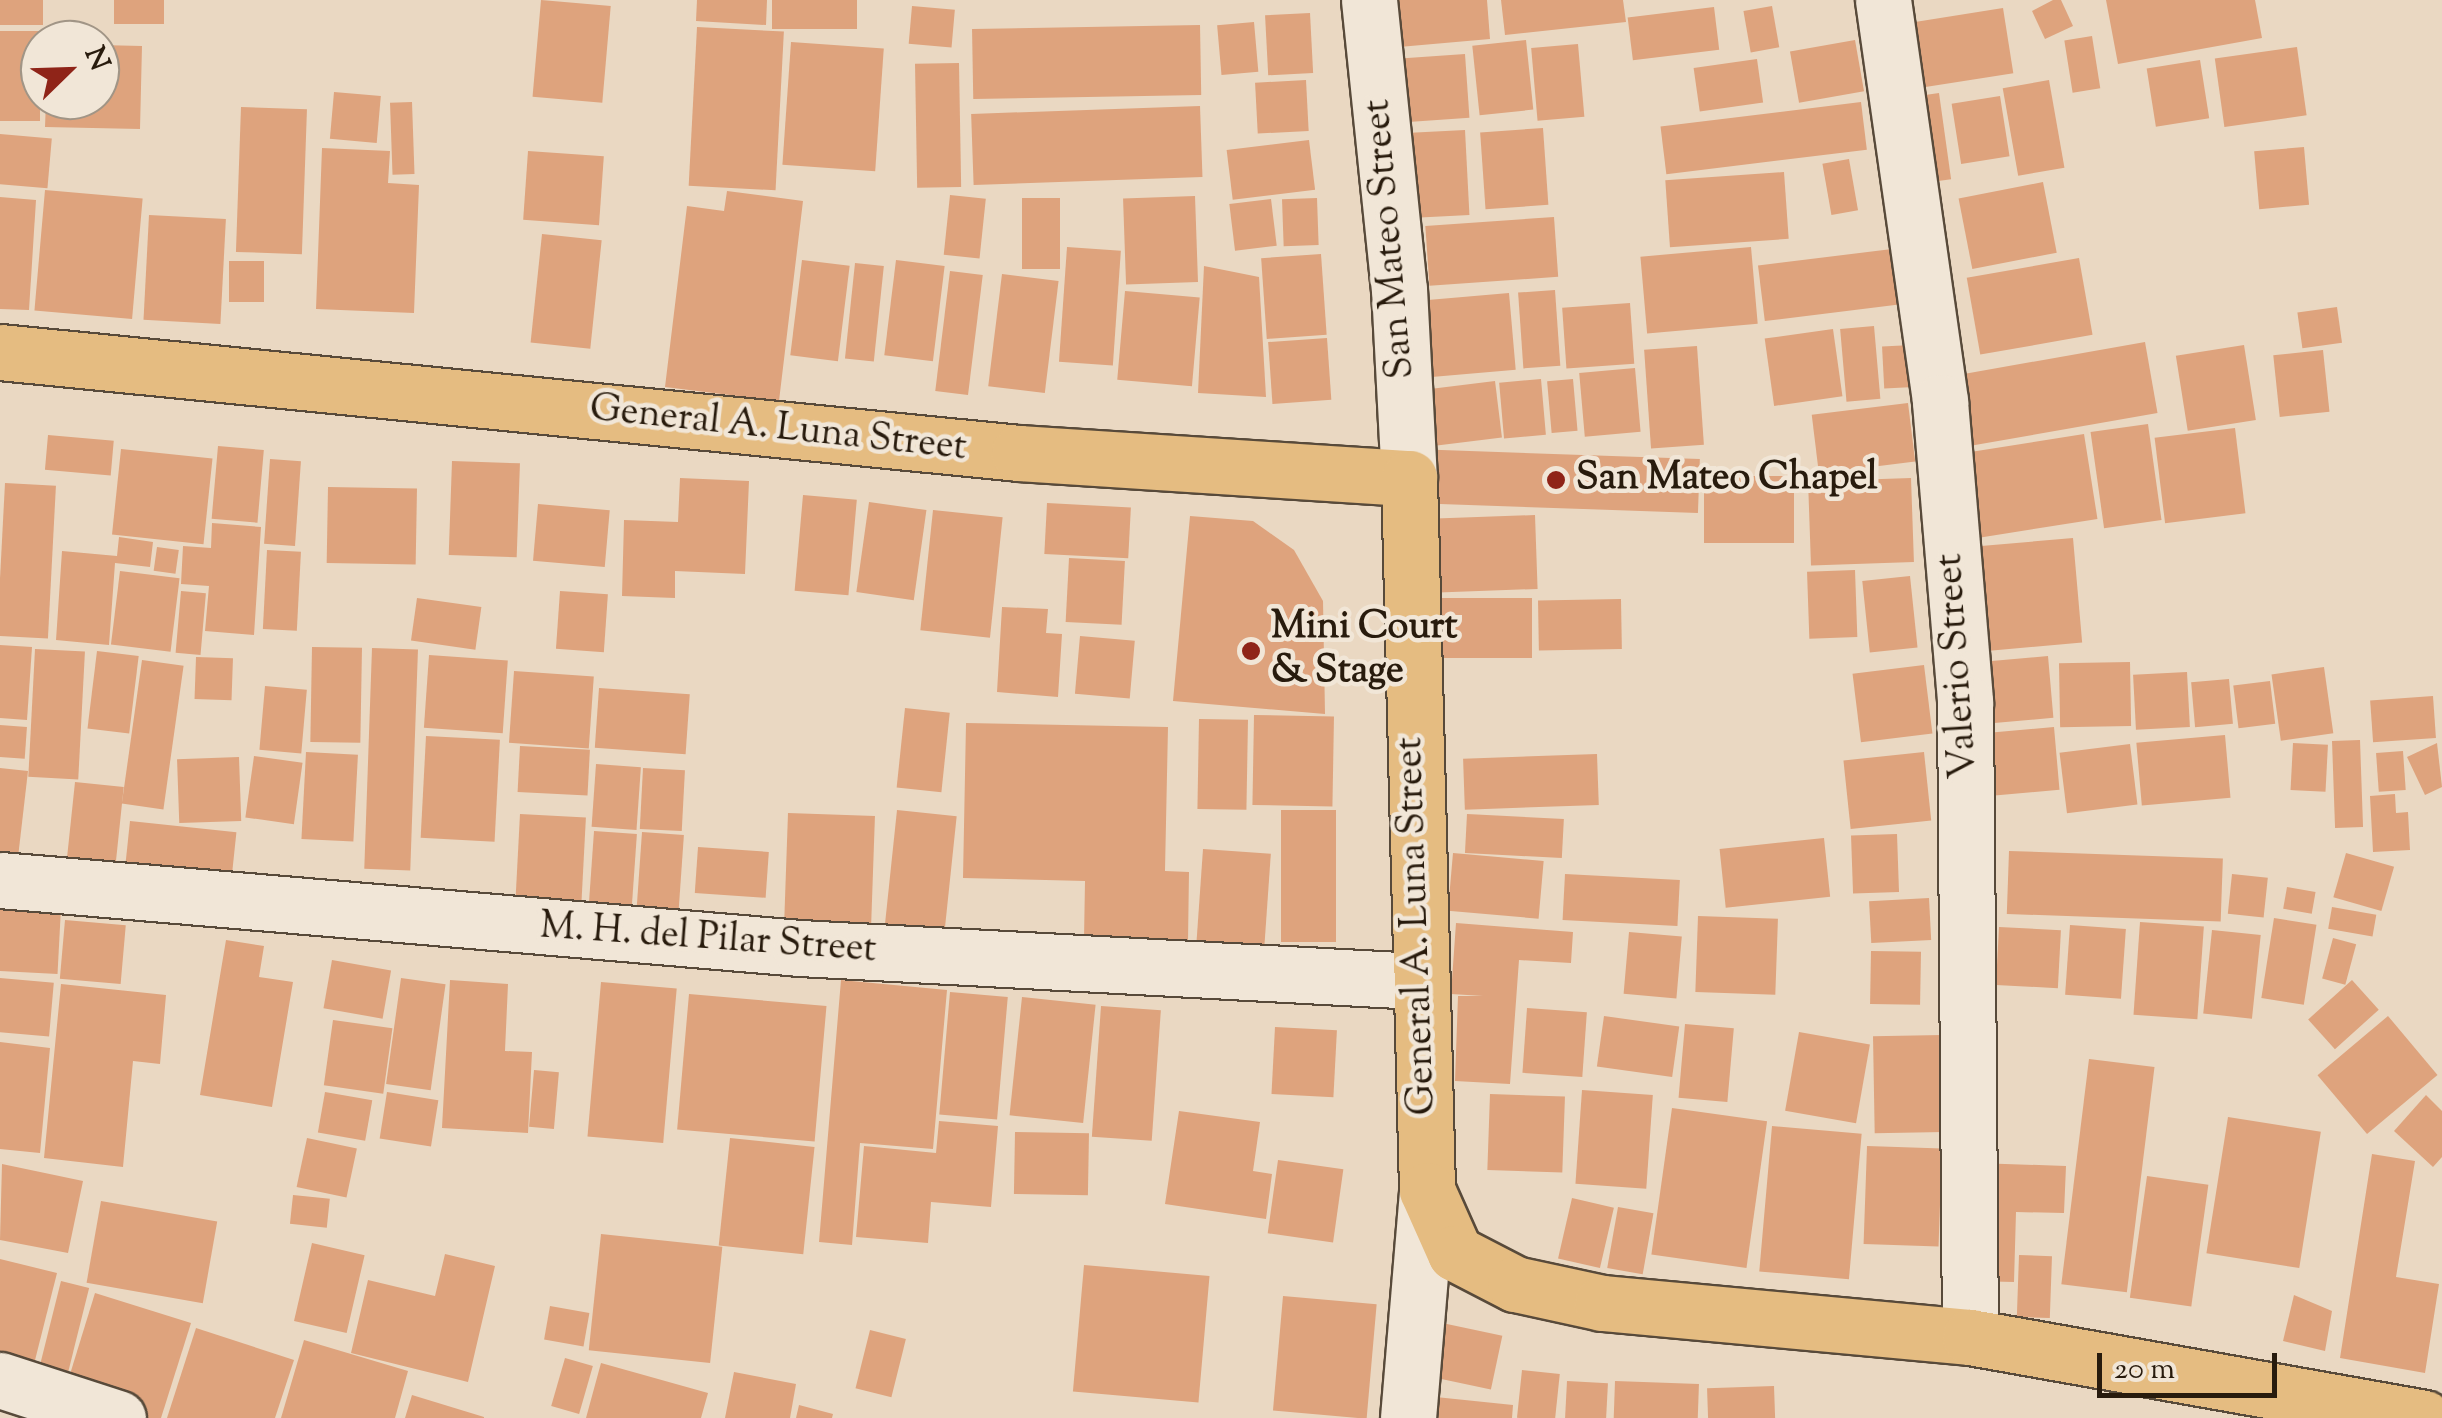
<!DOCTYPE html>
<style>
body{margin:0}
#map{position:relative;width:2442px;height:1418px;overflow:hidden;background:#ead8c2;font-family:"Sorts Mill Goudy",serif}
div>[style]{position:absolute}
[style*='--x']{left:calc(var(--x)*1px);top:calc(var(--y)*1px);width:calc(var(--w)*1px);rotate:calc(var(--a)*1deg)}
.building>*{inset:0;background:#dea37d;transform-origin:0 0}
.roads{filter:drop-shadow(2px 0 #584a3a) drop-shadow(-2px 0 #584a3a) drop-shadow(0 2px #584a3a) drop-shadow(0 -2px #584a3a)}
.minor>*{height:55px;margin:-27.5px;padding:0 27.5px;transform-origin:27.5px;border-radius:27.5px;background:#f1e6d7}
.tertiary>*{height:55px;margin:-27.5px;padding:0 27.5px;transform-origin:27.5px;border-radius:27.5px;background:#f1e6d7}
.primary>*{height:55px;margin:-27.5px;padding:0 27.5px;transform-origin:27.5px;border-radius:27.5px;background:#e5bc81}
.dots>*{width:28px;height:28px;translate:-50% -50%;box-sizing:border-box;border:5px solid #f1e6d7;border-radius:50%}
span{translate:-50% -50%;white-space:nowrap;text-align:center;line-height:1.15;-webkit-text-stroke:9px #f1e6d7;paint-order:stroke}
.street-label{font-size:38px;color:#281b0d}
.poi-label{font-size:38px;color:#281b0d;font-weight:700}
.left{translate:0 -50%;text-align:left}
.north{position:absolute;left:20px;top:20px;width:100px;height:100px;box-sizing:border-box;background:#f1e6d7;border:2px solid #a19586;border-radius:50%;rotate:67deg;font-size:28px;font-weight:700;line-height:40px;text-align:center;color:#281b0d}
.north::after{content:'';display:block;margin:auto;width:35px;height:45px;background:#8f2418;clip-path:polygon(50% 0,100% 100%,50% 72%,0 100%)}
.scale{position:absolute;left:2097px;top:1353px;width:180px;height:45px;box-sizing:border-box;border:5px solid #281b0d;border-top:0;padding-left:12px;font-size:30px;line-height:35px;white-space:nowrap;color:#281b0d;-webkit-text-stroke:8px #f1e6d7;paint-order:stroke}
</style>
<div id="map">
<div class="building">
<i style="left:0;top:0;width:43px;height:25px"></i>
<i style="left:114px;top:0;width:50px;height:24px"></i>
<i style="left:541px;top:0;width:70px;height:97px;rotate:5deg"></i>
<i style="clip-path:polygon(697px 0,767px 0,766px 25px,696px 21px)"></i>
<i style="left:772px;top:0;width:85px;height:29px"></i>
<i style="clip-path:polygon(1396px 0,1487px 0,1490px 39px,1399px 47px)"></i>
<i style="clip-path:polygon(1501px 0,1623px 0,1626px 22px,1505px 35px)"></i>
<i style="clip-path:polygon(2053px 0,2061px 0,2073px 26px,2045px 39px,2032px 11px)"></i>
<i style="clip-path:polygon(2106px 0,2255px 0,2262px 38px,2118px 64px)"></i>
<i style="left:912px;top:6px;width:43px;height:38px;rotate:5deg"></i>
<i style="left:1772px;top:6px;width:42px;height:29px;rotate:80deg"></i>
<i style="left:1714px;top:7px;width:43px;height:87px;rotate:83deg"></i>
<i style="left:2003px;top:8px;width:66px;height:97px;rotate:81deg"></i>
<i style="left:1310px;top:13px;width:60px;height:45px;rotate:87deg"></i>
<i style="left:1254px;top:22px;width:50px;height:37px;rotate:85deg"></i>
<i style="left:1200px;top:25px;width:70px;height:228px;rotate:89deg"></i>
<i style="left:697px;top:27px;width:87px;height:159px;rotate:3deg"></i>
<i style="left:0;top:31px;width:40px;height:90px"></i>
<i style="left:2092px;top:36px;width:53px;height:28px;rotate:81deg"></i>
<i style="left:1526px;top:40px;width:70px;height:54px;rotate:84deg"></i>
<i style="left:1855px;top:40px;width:52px;height:66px;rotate:80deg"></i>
<i style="left:791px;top:42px;width:93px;height:123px;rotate:4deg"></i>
<i style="left:1578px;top:44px;width:73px;height:47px;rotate:85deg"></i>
<i style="clip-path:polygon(100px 45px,142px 46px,140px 129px,45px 127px,46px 100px,100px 100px)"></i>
<i style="left:2297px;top:47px;width:69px;height:83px;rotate:82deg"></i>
<i style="left:1465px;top:54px;width:64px;height:72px;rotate:86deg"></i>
<i style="left:1757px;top:59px;width:44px;height:64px;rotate:82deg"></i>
<i style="left:2200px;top:60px;width:59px;height:54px;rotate:81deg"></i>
<i style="left:959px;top:63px;width:124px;height:44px;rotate:89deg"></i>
<i style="left:1306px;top:80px;width:51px;height:51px;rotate:87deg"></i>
<i style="left:2049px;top:80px;width:89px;height:47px;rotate:80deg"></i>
<i style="left:334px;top:92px;width:47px;height:47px;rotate:5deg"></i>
<i style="left:1939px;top:93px;width:87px;height:28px;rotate:82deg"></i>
<i style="left:2000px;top:96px;width:61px;height:49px;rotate:81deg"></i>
<i style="left:412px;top:102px;width:72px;height:22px;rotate:88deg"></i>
<i style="left:1861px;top:102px;width:48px;height:202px;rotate:83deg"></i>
<i style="left:1200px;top:106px;width:71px;height:229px;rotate:88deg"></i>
<i style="left:241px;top:107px;width:66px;height:145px;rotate:2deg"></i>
<i style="left:1543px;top:128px;width:77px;height:63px;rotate:86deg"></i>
<i style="left:1465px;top:130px;width:85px;height:64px;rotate:87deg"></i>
<i style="left:0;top:134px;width:52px;height:50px;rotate:5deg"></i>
<i style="left:1309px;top:140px;width:50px;height:83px;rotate:83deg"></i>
<i style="left:2304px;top:147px;width:58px;height:50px;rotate:85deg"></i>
<i style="clip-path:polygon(322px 148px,390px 151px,388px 183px,419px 185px,414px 313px,316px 309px)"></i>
<i style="left:528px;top:151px;width:76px;height:69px;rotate:4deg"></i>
<i style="left:1849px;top:159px;width:52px;height:27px;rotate:80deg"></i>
<i style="left:1784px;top:172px;width:67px;height:119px;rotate:86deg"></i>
<i style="left:2043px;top:182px;width:72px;height:86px;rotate:79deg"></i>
<i style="left:45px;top:190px;width:98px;height:121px;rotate:5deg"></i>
<i style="clip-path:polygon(727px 191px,803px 201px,779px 401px,665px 387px,687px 206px,724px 211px)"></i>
<i style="left:950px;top:195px;width:36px;height:60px;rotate:6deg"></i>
<i style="left:1195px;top:196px;width:86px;height:72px;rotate:88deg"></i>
<i style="clip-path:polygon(0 197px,36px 200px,29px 310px,0 309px)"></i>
<i style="left:1022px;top:198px;width:38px;height:71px"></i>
<i style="left:1317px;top:198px;width:47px;height:35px;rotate:88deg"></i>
<i style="left:1271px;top:199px;width:47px;height:42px;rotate:83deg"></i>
<i style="left:149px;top:215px;width:77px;height:105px;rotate:3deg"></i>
<i style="left:1554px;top:217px;width:60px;height:129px;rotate:86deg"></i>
<i style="left:542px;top:234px;width:60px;height:109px;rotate:6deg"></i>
<i style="left:1067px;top:247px;width:54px;height:115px;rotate:4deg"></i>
<i style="left:1751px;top:247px;width:77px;height:111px;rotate:85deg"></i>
<i style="left:1892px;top:249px;width:56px;height:135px;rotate:83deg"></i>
<i style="left:1321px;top:254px;width:81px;height:60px;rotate:86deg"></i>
<i style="left:2079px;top:258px;width:78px;height:114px;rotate:80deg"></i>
<i style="left:802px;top:260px;width:48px;height:96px;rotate:7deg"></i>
<i style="left:896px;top:260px;width:49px;height:96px;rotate:7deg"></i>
<i style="left:229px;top:261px;width:35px;height:41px"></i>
<i style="left:855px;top:263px;width:29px;height:96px;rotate:6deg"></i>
<i style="clip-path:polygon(1204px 266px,1259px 277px,1266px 397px,1198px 393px)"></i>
<i style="left:950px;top:271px;width:33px;height:121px;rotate:7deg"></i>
<i style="left:1002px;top:274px;width:57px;height:113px;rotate:7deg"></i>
<i style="left:1555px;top:290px;width:76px;height:37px;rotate:86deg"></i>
<i style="left:1125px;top:291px;width:75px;height:89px;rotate:5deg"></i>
<i style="left:1509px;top:293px;width:77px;height:96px;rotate:85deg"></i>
<i style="left:1630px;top:303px;width:61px;height:68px;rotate:86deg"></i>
<i style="left:2337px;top:307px;width:36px;height:40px;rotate:82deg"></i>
<i style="left:1874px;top:326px;width:73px;height:34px;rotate:85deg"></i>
<i style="left:1833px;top:329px;width:68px;height:69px;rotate:82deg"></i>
<i style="left:1327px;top:338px;width:62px;height:59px;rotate:86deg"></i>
<i style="left:2145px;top:342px;width:72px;height:194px;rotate:80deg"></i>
<i style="left:1912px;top:345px;width:42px;height:30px;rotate:87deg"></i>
<i style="left:2244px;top:345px;width:76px;height:69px;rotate:81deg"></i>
<i style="left:1697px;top:346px;width:99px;height:53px;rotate:86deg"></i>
<i style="left:2323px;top:350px;width:62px;height:50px;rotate:84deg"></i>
<i style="left:1635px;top:368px;width:64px;height:56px;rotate:85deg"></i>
<i style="left:1541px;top:379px;width:56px;height:42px;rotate:85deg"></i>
<i style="left:1573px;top:379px;width:52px;height:26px;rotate:85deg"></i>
<i style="left:1495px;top:381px;width:57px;height:92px;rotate:83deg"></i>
<i style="left:1908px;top:403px;width:59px;height:97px;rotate:83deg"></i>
<i style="left:2148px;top:424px;width:97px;height:58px;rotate:82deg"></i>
<i style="left:2235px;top:428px;width:86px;height:81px;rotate:83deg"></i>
<i style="left:2084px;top:434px;width:86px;height:131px;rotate:81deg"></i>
<i style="left:48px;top:435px;width:66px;height:35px;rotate:5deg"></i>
<i style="left:218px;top:446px;width:46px;height:73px;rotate:5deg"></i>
<i style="left:121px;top:449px;width:92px;height:86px;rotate:6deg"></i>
<i style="left:1413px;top:449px;width:287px;height:54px;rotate:2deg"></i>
<i style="left:270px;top:459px;width:31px;height:85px;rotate:4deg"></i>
<i style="left:452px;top:461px;width:68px;height:94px;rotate:2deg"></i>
<i style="left:1704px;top:476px;width:90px;height:67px"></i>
<i style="clip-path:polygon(680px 478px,749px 481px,745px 574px,675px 571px,675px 598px,622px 596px,624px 520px,678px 522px)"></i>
<i style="left:1911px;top:478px;width:84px;height:103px;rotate:88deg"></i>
<i style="left:5px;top:483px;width:51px;height:153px;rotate:3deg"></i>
<i style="left:328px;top:487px;width:89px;height:76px;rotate:1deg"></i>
<i style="left:803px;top:495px;width:54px;height:96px;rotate:5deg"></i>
<i style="left:869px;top:502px;width:58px;height:91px;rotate:8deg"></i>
<i style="left:1047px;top:503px;width:84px;height:51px;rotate:3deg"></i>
<i style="left:538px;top:504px;width:72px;height:57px;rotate:5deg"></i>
<i style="left:933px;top:510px;width:70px;height:121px;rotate:6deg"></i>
<i style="left:1535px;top:515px;width:74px;height:99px;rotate:88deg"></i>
<i style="clip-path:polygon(1190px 516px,1253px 521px,1294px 550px,1323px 601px,1325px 714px,1173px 701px)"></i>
<i style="clip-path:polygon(212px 523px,261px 527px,254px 635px,205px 631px,209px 586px,181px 584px,183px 546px,211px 548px)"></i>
<i style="clip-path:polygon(119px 537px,153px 542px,150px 567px,115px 563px,109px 645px,56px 640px,62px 551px,117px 556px)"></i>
<i style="left:2073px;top:538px;width:105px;height:104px;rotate:85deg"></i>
<i style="left:157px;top:547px;width:22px;height:24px;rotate:8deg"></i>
<i style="left:267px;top:550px;width:34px;height:79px;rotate:3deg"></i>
<i style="left:1069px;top:558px;width:56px;height:64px;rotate:3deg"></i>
<i style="left:1855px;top:570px;width:67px;height:48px;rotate:88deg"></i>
<i style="left:120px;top:571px;width:60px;height:74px;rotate:7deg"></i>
<i style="left:1910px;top:576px;width:72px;height:48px;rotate:84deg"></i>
<i style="left:181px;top:591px;width:25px;height:62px;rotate:5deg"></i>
<i style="left:560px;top:591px;width:48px;height:58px;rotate:4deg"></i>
<i style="left:417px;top:598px;width:65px;height:43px;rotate:8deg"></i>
<i style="left:1428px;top:598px;width:104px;height:60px"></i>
<i style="left:1621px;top:599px;width:50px;height:83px;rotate:89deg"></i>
<i style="clip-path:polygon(1002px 607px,1048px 609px,1046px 633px,1062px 634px,1058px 697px,997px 692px)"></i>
<i style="left:1080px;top:636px;width:55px;height:58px;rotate:5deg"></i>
<i style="clip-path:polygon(0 645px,32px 647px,27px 720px,0 718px)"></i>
<i style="left:312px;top:647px;width:50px;height:95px;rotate:1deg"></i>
<i style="left:372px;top:648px;width:46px;height:221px;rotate:2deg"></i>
<i style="left:35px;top:649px;width:50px;height:128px;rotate:3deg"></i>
<i style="left:97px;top:651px;width:42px;height:78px;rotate:7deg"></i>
<i style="left:429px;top:655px;width:79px;height:73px;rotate:4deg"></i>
<i style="left:2048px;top:656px;width:62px;height:65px;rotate:85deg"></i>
<i style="left:196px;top:657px;width:37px;height:42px;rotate:2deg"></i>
<i style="left:142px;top:660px;width:42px;height:145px;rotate:8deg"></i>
<i style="left:2130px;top:662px;width:64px;height:71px;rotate:89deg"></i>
<i style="left:1924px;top:665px;width:69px;height:72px;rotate:83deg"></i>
<i style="left:2324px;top:667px;width:67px;height:53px;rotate:82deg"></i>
<i style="left:514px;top:671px;width:80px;height:72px;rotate:4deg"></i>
<i style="left:2187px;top:672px;width:55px;height:54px;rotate:87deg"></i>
<i style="left:2229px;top:679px;width:45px;height:38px;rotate:85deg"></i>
<i style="left:2270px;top:681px;width:43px;height:37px;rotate:83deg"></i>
<i style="left:265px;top:686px;width:42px;height:64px;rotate:5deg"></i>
<i style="left:599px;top:688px;width:91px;height:60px;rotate:4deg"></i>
<i style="left:2433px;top:696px;width:42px;height:63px;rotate:86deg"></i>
<i style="left:905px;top:708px;width:45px;height:80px;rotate:6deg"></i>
<i style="left:1254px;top:715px;width:80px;height:90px;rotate:1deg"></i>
<i style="left:1199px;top:719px;width:49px;height:90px;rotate:1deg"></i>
<i style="clip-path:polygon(966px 723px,1168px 727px,1165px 871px,1189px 872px,1188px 941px,1084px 939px,1085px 881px,963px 878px)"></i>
<i style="left:0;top:725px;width:27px;height:32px;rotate:4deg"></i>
<i style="left:2054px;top:727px;width:63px;height:79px;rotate:85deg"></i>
<i style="left:2225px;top:735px;width:63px;height:89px;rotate:85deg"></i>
<i style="left:426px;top:736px;width:74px;height:102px;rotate:3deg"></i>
<i style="left:2360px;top:740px;width:87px;height:28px;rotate:88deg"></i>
<i style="left:2293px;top:743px;width:35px;height:47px;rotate:3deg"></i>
<i style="clip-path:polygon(2437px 743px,2442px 787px,2425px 795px,2407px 757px)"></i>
<i style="left:2130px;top:744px;width:61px;height:71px;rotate:83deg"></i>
<i style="left:520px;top:746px;width:70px;height:46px;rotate:3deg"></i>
<i style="left:2403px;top:751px;width:39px;height:27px;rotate:86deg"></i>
<i style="left:306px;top:752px;width:52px;height:87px;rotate:3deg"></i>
<i style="left:1924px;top:752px;width:69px;height:81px;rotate:84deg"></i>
<i style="left:1597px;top:754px;width:51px;height:134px;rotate:88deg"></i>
<i style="left:254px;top:756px;width:49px;height:62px;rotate:8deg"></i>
<i style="left:239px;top:757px;width:64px;height:62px;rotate:88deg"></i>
<i style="left:596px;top:764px;width:45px;height:63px;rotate:4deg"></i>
<i style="clip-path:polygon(0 768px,28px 771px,17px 866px,0 864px)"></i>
<i style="left:643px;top:768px;width:42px;height:61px;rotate:3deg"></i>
<i style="left:75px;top:782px;width:49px;height:83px;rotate:6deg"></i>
<i style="clip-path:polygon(2395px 794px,2396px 813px,2408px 812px,2410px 850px,2373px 852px,2370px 796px)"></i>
<i style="left:897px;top:810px;width:60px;height:119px;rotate:6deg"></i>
<i style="left:1281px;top:810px;width:55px;height:132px"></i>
<i style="left:788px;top:813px;width:87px;height:110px;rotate:2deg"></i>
<i style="left:520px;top:814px;width:66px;height:85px;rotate:3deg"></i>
<i style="left:1467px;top:814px;width:97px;height:39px;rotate:3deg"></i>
<i style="left:130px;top:821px;width:107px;height:46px;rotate:6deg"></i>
<i style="left:594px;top:831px;width:43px;height:76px;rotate:4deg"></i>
<i style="left:642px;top:832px;width:42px;height:82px;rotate:4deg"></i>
<i style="left:1897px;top:834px;width:58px;height:46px;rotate:88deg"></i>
<i style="left:1824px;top:838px;width:59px;height:105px;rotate:84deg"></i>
<i style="left:698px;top:847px;width:71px;height:46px;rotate:4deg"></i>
<i style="left:1203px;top:849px;width:68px;height:92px;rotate:4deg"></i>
<i style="left:2009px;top:851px;width:214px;height:63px;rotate:2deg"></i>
<i style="left:1453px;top:853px;width:91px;height:58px;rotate:5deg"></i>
<i style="left:2346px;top:853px;width:50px;height:46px;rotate:16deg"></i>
<i style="left:1565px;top:874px;width:115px;height:46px;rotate:3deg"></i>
<i style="left:2232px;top:874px;width:36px;height:40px;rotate:6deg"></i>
<i style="left:2287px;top:887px;width:29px;height:22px;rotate:10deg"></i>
<i style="left:1929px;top:898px;width:42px;height:60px;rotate:87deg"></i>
<i style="left:0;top:906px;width:61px;height:65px;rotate:3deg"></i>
<i style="left:2332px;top:907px;width:45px;height:22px;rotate:10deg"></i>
<i style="left:1698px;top:916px;width:80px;height:76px;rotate:2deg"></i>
<i style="left:2274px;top:918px;width:43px;height:81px;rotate:9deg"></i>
<i style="left:65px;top:920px;width:61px;height:59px;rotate:5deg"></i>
<i style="left:2140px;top:922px;width:64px;height:93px;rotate:4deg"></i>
<i style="clip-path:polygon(1456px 923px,1573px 932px,1571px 963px,1519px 960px,1510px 1084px,1455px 1081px,1458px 996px,1483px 996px,1451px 994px)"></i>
<i style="left:2070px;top:925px;width:56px;height:70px;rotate:4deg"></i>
<i style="left:1999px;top:927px;width:62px;height:58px;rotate:3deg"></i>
<i style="left:2212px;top:930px;width:49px;height:84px;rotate:6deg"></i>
<i style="left:1629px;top:932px;width:53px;height:62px;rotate:5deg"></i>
<i style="left:2333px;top:938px;width:24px;height:42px;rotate:15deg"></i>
<i style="clip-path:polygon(226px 940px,264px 946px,259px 977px,293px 982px,272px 1107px,200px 1095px)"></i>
<i style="left:1871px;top:951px;width:50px;height:53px;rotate:1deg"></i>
<i style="left:332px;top:960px;width:60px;height:49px;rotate:10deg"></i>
<i style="left:0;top:978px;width:54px;height:54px;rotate:5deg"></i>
<i style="left:401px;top:978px;width:45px;height:107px;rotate:8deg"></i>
<i style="clip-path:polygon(450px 980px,508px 984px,505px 1051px,532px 1052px,528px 1133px,442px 1128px)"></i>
<i style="clip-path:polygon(841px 980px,947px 990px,933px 1149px,860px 1143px,852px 1245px,819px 1242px)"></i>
<i style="left:2352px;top:980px;width:40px;height:59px;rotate:48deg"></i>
<i style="left:601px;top:982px;width:76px;height:155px;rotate:5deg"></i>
<i style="clip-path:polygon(61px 984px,166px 995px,160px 1064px,133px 1061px,123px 1167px,44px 1158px)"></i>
<i style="left:950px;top:992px;width:58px;height:123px;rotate:5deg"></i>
<i style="left:689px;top:994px;width:138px;height:136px;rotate:5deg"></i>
<i style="left:1022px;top:997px;width:74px;height:119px;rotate:6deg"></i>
<i style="left:1101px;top:1006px;width:60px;height:131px;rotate:4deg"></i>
<i style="left:1527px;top:1008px;width:60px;height:65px;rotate:4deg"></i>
<i style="left:1604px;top:1016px;width:76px;height:51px;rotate:8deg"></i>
<i style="left:2388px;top:1016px;width:77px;height:92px;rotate:50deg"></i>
<i style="left:333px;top:1020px;width:60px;height:66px;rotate:8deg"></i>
<i style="left:1685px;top:1024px;width:49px;height:74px;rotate:5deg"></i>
<i style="left:1275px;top:1027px;width:62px;height:67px;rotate:3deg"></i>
<i style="left:1799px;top:1032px;width:72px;height:80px;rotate:10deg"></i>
<i style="left:1942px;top:1035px;width:97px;height:69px;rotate:89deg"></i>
<i style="clip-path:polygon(0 1042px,50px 1048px,40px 1153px,0 1149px)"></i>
<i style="left:2089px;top:1059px;width:66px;height:227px;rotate:7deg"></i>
<i style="left:534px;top:1070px;width:25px;height:57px;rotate:5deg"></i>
<i style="left:1582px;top:1090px;width:71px;height:94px;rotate:4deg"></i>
<i style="left:325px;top:1092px;width:48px;height:41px;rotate:10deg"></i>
<i style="left:387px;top:1092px;width:52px;height:47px;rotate:9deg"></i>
<i style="left:1490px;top:1094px;width:75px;height:76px;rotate:2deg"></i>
<i style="clip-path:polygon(2426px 1095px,2442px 1111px,2442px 1157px,2433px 1167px,2394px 1131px)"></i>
<i style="left:1672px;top:1108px;width:96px;height:148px;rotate:8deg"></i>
<i style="clip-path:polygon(1179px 1111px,1260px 1122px,1253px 1171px,1272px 1174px,1266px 1219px,1165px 1204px)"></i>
<i style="left:2228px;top:1117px;width:94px;height:138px;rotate:9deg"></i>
<i style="clip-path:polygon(939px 1121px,998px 1126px,991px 1207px,931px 1202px,928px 1243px,856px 1237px,864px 1146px,936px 1153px)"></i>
<i style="left:1772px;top:1126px;width:90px;height:146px;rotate:5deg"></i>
<i style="left:1015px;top:1132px;width:74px;height:62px;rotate:1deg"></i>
<i style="left:307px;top:1138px;width:51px;height:50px;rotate:12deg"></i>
<i style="left:730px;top:1138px;width:85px;height:108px;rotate:6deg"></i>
<i style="left:1867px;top:1146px;width:75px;height:98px;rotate:2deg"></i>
<i style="clip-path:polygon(2372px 1154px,2415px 1161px,2396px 1277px,2439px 1284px,2425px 1373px,2340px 1358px)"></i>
<i style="left:1278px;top:1160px;width:66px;height:74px;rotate:8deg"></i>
<i style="clip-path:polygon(1976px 1163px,2066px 1166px,2064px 1213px,2016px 1212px,2014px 1282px,1973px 1281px)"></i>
<i style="clip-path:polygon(2px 1164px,83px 1181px,68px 1253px,0 1240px)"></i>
<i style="left:2147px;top:1176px;width:62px;height:123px;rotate:8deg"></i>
<i style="left:293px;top:1195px;width:37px;height:29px;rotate:6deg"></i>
<i style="left:1572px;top:1198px;width:43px;height:62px;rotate:13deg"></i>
<i style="left:101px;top:1201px;width:118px;height:83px;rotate:10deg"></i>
<i style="left:1618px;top:1207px;width:36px;height:62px;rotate:10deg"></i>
<i style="left:601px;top:1234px;width:122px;height:117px;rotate:6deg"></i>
<i style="left:312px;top:1243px;width:54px;height:80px;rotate:13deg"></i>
<i style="clip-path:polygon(445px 1254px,495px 1266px,468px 1382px,351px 1353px,368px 1280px,435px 1296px)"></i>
<i style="left:2019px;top:1255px;width:33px;height:62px;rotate:2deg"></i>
<i style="clip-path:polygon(0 1259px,57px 1273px,30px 1380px,0 1373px)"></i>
<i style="left:1084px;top:1265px;width:126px;height:127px;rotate:5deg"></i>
<i style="left:61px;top:1281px;width:29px;height:106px;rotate:14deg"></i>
<i style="clip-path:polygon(95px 1293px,191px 1323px,161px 1418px,134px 1418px,63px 1397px)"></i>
<i style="clip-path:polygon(2294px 1295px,2332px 1311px,2325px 1351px,2283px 1341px)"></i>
<i style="left:1283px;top:1296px;width:94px;height:115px;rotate:5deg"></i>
<i style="left:550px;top:1306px;width:40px;height:34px;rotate:10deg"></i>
<i style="left:1428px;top:1320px;width:76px;height:55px;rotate:12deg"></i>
<i style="clip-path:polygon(196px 1328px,294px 1360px,275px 1418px,167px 1418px)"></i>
<i style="left:870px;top:1330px;width:37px;height:60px;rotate:14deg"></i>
<i style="clip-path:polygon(304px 1340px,408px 1371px,395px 1418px,281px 1418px)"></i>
<i style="left:565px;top:1358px;width:29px;height:50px;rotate:16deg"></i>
<i style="clip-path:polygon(601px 1363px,708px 1393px,701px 1418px,586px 1418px)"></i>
<i style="left:1522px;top:1370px;width:38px;height:48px;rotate:6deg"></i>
<i style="clip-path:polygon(734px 1372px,796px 1384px,790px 1418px,725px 1418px)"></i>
<i style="left:1567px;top:1381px;width:41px;height:37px;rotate:3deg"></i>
<i style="left:1615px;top:1381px;width:84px;height:37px;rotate:2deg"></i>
<i style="left:1774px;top:1386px;width:32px;height:67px;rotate:88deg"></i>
<i style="clip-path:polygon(412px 1395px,484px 1417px,484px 1418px,405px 1418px)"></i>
<i style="clip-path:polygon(1426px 1396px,1513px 1405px,1512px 1418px,1424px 1418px)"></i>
<i style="clip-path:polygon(799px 1405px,833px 1414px,832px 1418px,796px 1418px)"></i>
</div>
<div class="roads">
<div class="minor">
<i style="--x:1369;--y:0;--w:291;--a:84.1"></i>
<i style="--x:1399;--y:289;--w:189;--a:87"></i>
<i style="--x:1883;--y:0;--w:406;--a:81.9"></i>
<i style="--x:1940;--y:402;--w:301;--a:85.2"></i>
<i style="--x:1965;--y:702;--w:635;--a:89.55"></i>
<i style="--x:1408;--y:1418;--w:229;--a:-85.2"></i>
</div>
<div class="tertiary">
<i style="--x:0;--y:880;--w:803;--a:4.86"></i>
<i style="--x:800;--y:948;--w:619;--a:3.06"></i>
<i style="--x:0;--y:1380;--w:124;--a:17.9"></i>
</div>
<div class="primary">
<i style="--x:0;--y:352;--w:1024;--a:5.66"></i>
<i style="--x:1019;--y:453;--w:391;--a:3.7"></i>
<i style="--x:1409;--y:478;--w:712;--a:88.55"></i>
<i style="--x:1427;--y:1190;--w:69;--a:66"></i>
<i style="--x:1455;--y:1253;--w:68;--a:27.3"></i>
<i style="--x:1515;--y:1284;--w:89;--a:12.3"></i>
<i style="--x:1602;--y:1303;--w:370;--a:5.3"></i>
<i style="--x:1970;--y:1337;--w:461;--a:10.1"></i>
</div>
</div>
<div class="dots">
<i style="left:1556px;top:480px;background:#8f2418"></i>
<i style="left:1251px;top:651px;background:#8f2418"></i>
</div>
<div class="street-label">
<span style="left:1391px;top:239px;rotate:-95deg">San Mateo Street</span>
<span style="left:778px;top:430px;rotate:6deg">General A. Luna Street</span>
<span style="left:1959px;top:666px;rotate:-94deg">Valerio Street</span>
<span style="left:1418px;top:926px;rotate:-92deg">General A. Luna Street</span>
<span style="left:708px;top:940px;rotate:4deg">M. H. del Pilar Street</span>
</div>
<div class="poi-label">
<span class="left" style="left:1576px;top:480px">San Mateo Chapel</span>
<span class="left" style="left:1271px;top:651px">Mini Court<br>&amp; Stage</span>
</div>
<div class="north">N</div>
<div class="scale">20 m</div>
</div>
